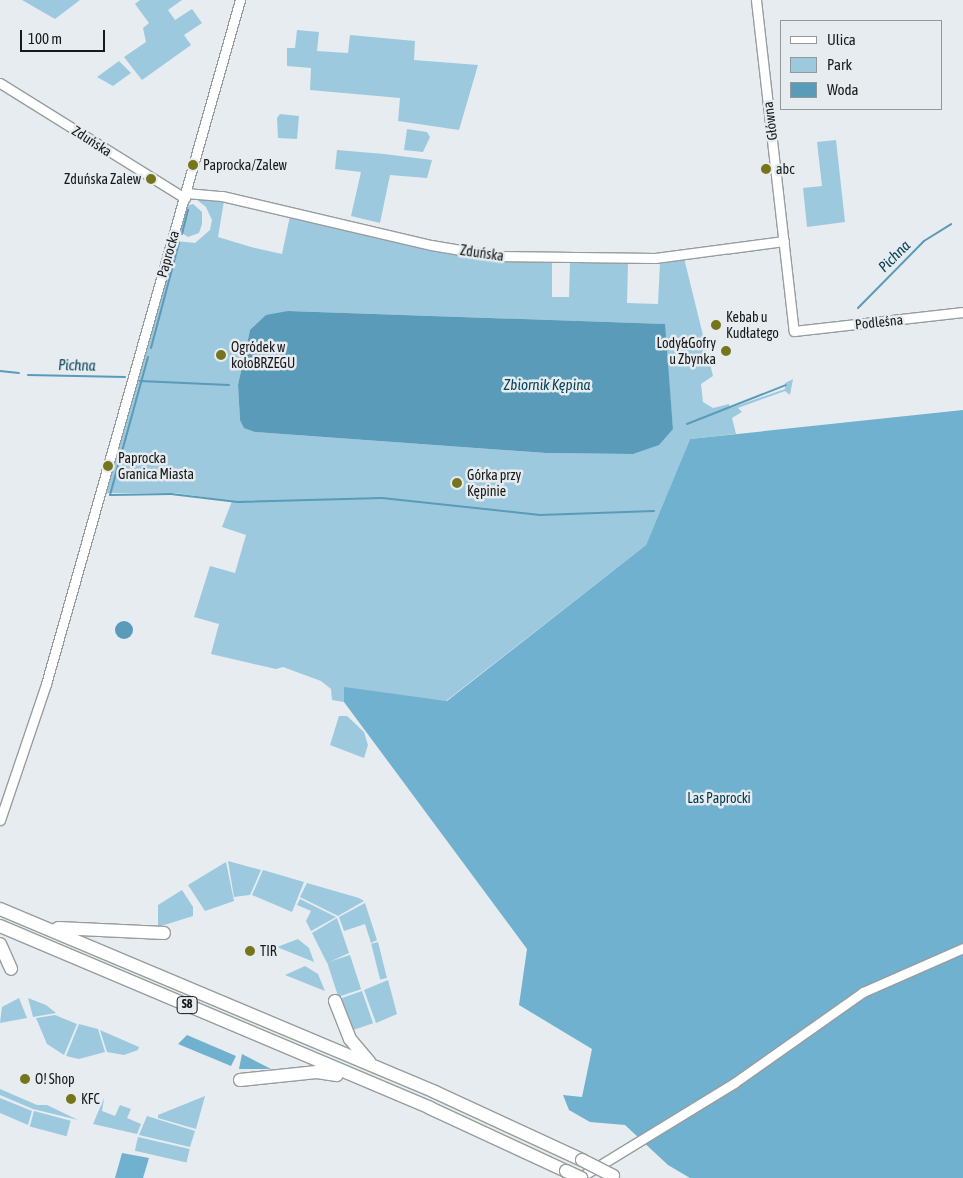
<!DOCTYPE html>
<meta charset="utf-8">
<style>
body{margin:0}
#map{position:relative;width:963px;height:1178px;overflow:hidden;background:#e6ecef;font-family:"Asap Condensed",sans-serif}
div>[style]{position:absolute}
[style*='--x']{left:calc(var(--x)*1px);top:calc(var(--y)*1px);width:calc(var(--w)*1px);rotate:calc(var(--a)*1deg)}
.green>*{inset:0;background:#9dc9df;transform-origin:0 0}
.forest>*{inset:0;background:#6fb1cf}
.water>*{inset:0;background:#599bb9}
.round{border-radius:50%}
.stream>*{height:2px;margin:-1px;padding:0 1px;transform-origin:1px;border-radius:1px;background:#599bb9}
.roads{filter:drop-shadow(1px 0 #979d9f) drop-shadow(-1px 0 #979d9f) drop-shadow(0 1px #979d9f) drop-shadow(0 -1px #979d9f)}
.minor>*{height:9px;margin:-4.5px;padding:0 4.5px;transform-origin:4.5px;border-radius:4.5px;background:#fff}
.highway>*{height:12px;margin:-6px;padding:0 6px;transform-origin:6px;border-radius:6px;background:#fff}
.bridges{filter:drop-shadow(1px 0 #979d9f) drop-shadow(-1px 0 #979d9f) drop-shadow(0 1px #979d9f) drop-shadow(0 -1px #979d9f)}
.highway-bridge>*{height:12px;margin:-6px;padding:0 6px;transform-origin:6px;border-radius:6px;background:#fff}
.dots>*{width:14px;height:14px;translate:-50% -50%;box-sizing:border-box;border:2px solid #e6ecef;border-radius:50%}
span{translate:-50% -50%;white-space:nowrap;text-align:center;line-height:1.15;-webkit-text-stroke:5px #e6ecef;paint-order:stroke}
.shield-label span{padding:1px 4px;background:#e6ecef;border:1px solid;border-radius:4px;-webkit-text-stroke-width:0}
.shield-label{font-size:12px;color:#17191a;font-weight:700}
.street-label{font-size:14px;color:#17191a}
.poi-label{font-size:14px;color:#17191a}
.left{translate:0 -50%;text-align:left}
.right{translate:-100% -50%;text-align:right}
.park-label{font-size:14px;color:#003b50}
.water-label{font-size:15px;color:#084358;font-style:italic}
.legend{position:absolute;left:780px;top:20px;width:162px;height:90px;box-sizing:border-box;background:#e6ecef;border:1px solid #93989a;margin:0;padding:6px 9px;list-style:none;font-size:15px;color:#17191a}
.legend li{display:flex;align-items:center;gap:10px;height:25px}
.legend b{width:25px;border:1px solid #93989a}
.scale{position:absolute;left:20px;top:30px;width:85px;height:22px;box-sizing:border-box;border:2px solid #17191a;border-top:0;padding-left:6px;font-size:15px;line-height:18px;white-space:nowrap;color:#17191a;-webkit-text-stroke:4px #e6ecef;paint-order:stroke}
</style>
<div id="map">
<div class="green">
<i style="clip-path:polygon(22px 0,80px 0,55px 19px)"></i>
<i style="clip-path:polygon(140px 0,182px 0,168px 10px,175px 20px,192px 9px,202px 23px,184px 35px,191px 45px,142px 80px,124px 57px,146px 42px,143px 28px,149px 23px,135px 4px)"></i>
<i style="clip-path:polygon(297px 30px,319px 32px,317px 51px,348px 53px,350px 35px,415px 41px,414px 60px,478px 65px,459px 130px,398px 121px,400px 98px,310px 90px,311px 68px,287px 66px,287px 48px,295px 48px)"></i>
<i style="clip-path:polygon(119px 61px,131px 73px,113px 86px,97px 77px)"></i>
<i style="clip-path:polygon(280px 114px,299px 116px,297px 139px,278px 138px,277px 118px)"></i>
<i style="clip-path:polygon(407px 129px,427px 132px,430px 137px,423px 152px,404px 150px)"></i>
<i style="clip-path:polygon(836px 140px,845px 222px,807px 227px,803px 188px,822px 186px,817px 142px)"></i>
<i style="clip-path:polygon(337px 150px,384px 154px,432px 160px,427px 178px,390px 175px,380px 223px,351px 216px,361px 172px,335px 169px)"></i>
<i style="clip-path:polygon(evenodd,200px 197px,224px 201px,218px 237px,251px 247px,282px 254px,290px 216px,461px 255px,508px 262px,552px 262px,552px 297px,569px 297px,570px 262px,628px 263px,627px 303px,658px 304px,660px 262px,684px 258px,713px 376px,701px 384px,703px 402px,713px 408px,729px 404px,730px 408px,785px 389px,785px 383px,793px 379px,790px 395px,785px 391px,738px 408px,742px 412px,732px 418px,736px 434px,690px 439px,646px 545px,446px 701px,345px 688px,344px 702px,332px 700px,331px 689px,321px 681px,283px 667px,276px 669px,211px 654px,219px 624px,194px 617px,210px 566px,235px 573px,246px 535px,222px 527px,232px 501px,175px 493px,106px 493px,176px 241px,195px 243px,210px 230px,212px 220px,206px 207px,196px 199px,200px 197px,288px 311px,664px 324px,673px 429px,633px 454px,546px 453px,255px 432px,240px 420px,238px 385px,250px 330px,288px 311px)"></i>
<i style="clip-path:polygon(193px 204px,202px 212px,202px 224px,199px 233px,188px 237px,179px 231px,186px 206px)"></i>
<i style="clip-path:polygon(339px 716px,347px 716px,364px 732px,368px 745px,364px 758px,330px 745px)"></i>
<i style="clip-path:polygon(228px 861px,261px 870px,250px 895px,234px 897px)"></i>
<i style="clip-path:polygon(226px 862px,234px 901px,205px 911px,188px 885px)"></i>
<i style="clip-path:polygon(263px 870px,304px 882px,292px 912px,252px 895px)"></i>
<i style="clip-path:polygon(307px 883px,359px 898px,364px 901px,338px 916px,300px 897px)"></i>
<i style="clip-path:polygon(182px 890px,193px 907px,193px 916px,158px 927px,158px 905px)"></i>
<i style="clip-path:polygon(300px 899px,336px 917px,311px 931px,306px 921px,311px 911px,297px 905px)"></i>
<i style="clip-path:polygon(365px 903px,377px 940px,371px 943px,365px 924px,344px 931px,339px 917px)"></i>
<i style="clip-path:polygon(337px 918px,349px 953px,327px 963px,312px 933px)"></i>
<i style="clip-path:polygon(298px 939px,309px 948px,314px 962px,277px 947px)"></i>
<i style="left:378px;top:942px;width:37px;height:7px;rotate:76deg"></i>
<i style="left:350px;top:955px;width:36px;height:24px;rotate:72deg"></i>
<i style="clip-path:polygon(305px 966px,318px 974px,325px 991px,285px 975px)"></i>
<i style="clip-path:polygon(388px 980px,397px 1014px,376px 1023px,364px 990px)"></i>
<i style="left:362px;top:991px;width:34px;height:25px;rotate:71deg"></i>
<i style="clip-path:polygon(19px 998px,27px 1018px,0 1023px,2px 1007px)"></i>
<i style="clip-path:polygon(28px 998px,46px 1005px,56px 1013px,33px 1017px)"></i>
<i style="clip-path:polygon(55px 1015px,77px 1024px,64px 1055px,47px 1044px,36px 1018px)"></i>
<i style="clip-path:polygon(79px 1024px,98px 1029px,105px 1052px,79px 1059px,66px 1056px)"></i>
<i style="clip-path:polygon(100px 1030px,139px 1047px,138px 1050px,124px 1055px,107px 1052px)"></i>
<i style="clip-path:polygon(0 1089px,37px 1105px,47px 1105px,78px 1120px,33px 1109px,0 1095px)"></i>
<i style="clip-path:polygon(205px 1096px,196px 1129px,158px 1118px,158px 1115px)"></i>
<i style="clip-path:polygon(0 1098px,32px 1111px,28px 1125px,0 1113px)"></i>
<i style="clip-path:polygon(104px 1098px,102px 1111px,115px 1116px,120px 1105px,131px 1109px,127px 1118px,141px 1124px,137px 1134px,93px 1124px)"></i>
<i style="left:34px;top:1111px;width:38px;height:16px;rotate:15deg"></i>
<i style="clip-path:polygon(147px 1116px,195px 1131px,190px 1147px,139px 1135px)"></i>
<i style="left:138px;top:1137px;width:53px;height:14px;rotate:13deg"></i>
</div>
<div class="forest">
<i style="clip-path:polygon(963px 410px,963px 1178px,690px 1178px,668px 1165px,625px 1125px,590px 1122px,569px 1110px,563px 1095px,582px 1097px,592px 1049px,519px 1005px,527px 949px,344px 702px,344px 687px,447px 701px,646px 545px,690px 439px)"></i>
<i style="clip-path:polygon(187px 1035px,236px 1056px,231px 1066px,178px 1044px)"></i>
<i style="clip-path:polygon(242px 1054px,271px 1069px,239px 1069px)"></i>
<i style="clip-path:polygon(122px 1153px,149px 1158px,143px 1178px,115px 1178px)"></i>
</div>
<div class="water">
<i style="clip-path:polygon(288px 311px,665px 324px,673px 429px,659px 445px,633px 454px,546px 453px,255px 432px,244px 428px,240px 420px,238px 385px,250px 330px,266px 315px)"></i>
<i class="round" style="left:115px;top:621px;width:18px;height:18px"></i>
</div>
<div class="stream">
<i style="--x:182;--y:234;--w:25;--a:-76"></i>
<i style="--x:858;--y:308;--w:94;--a:-45.4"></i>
<i style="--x:924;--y:241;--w:32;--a:-32"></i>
<i style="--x:151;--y:348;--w:109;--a:-75.1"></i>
<i style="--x:148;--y:357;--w:143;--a:105.4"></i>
<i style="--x:110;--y:495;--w:61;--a:-0.9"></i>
<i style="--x:171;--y:494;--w:67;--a:6.8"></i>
<i style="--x:238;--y:502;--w:144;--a:-1.6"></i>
<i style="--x:382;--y:498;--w:159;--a:6.1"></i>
<i style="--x:540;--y:515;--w:114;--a:-2"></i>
<i style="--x:0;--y:371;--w:19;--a:6"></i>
<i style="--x:28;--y:375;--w:97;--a:1.2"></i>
<i style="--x:140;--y:381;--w:89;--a:2.6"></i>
<i style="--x:687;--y:424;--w:106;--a:-21.5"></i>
</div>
<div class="roads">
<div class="minor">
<i style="--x:756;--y:0;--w:333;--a:83.5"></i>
<i style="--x:794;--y:331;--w:170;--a:-6.4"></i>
<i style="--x:0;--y:83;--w:218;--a:31.9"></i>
<i style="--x:186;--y:193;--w:36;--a:5"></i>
<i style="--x:222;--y:196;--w:215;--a:13.2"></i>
<i style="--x:431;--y:245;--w:66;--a:9.6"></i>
<i style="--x:496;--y:256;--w:159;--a:0.7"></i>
<i style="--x:655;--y:258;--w:130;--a:-7.5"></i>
<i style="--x:0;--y:820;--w:144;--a:-71.3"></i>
<i style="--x:46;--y:684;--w:711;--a:-74.17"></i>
<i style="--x:579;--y:1178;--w:182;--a:-31.5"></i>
<i style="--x:734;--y:1083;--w:158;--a:-35.2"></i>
<i style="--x:863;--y:992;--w:109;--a:-23.7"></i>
</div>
<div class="highway">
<i style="--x:0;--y:909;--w:472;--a:22.8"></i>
<i style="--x:435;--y:1092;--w:162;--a:24.8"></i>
<i style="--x:0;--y:926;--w:467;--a:22.9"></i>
<i style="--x:430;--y:1108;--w:150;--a:24.9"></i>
<i style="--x:58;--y:928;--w:106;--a:2.7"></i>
<i style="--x:0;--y:944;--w:27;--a:66"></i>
<i style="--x:335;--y:1001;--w:41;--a:68.5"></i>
<i style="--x:350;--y:1039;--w:30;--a:50"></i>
<i style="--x:240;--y:1080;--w:77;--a:-5.9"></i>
<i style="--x:317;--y:1072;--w:20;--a:9"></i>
</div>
</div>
<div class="bridges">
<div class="highway-bridge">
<i style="--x:582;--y:1160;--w:35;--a:27"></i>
<i style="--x:566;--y:1171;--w:17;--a:25"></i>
</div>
</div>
<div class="dots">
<i style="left:193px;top:165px;background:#77751b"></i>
<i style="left:766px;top:169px;background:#77751b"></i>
<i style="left:151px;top:179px;background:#77751b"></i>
<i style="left:716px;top:325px;background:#77751b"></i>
<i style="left:726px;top:351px;background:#77751b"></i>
<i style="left:221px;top:355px;background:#77751b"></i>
<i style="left:108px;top:466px;background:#77751b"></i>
<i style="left:457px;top:483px;background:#77751b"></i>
<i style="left:250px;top:951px;background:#77751b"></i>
<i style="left:25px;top:1079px;background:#77751b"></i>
<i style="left:71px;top:1099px;background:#77751b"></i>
</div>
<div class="shield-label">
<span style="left:187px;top:1005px">S8</span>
</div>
<div class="street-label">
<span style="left:770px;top:121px;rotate:-97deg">Główna</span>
<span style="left:92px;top:141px;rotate:33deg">Zduńska</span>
<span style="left:482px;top:253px;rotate:8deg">Zduńska</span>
<span style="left:168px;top:254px;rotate:-74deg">Paprocka</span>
<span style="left:879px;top:322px;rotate:-6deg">Podleśna</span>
</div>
<div class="poi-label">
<span class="left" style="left:203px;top:165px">Paprocka/Zalew</span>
<span class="left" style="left:776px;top:169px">abc</span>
<span class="right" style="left:141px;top:179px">Zduńska Zalew</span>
<span class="left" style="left:726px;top:325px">Kebab u<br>Kudłatego</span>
<span class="right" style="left:716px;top:351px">Lody&amp;Gofry<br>u Zbynka</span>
<span class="left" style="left:231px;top:355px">Ogródek w<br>kołoBRZEGU</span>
<span class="left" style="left:118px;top:466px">Paprocka<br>Granica Miasta</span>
<span class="left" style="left:467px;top:483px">Górka przy<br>Kępinie</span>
<span class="left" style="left:260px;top:951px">TIR</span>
<span class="left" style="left:35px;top:1079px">O! Shop</span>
<span class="left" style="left:81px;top:1099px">KFC</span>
</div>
<div class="park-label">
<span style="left:719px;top:798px">Las Paprocki</span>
</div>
<div class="water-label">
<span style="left:894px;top:256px;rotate:-45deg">Pichna</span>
<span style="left:77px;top:365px;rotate:1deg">Pichna</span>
<span style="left:547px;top:385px">Zbiornik Kępina</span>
</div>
<ul class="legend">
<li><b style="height:6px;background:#fff"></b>Ulica</li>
<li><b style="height:14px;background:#9dc9df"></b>Park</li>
<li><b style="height:14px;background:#599bb9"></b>Woda</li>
</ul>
<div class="scale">100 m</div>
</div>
